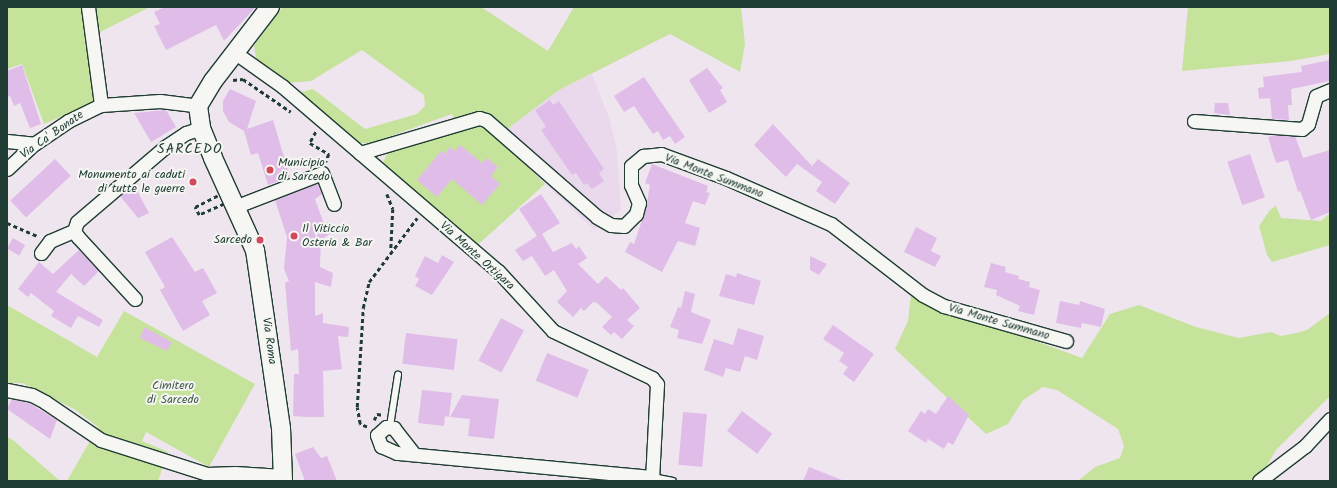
<!DOCTYPE html>
<style>
body{margin:0}
#map{position:relative;width:1337px;height:488px;overflow:hidden;background:#efe5ef;font-family:Kalam,sans-serif}
div>[style]{position:absolute}
[style*='--x']{left:calc(var(--x)*1px);top:calc(var(--y)*1px);width:calc(var(--w)*1px);rotate:calc(var(--a)*1deg)}
.built>*{inset:0;background:#ead9ed}
.green>*{inset:0;background:#c6e39b}
.building>*{inset:0;background:#e0bde8;transform-origin:0 0}
.path>*{height:2.5px;margin-top:-1.25px;transform-origin:0;background:repeating-linear-gradient(90deg,#1f3d34 0 4px,transparent 0 7px)}
.roads{filter:drop-shadow(1px 0 #1f3d34) drop-shadow(-1px 0 #1f3d34) drop-shadow(0 1px #1f3d34) drop-shadow(0 -1px #1f3d34)}
.lane>*{height:6px;margin:-3px;padding:0 3px;transform-origin:3px;border-radius:3px;background:#f6f6f2}
.street>*{height:13px;margin:-6.5px;padding:0 6.5px;transform-origin:6.5px;border-radius:6.5px;background:#f6f6f2}
.secondary>*{height:18px;margin:-9px;padding:0 9px;transform-origin:9px;border-radius:9px;background:#f6f6f2}
.dots>*{width:11px;height:11px;translate:-50% -50%;box-sizing:border-box;border:2px solid #f6f6f2;border-radius:50%}
span{translate:-50% -50%;white-space:nowrap;text-align:center;line-height:1.15;-webkit-text-stroke:4px #f6f6f2;paint-order:stroke}
.street-label{font-size:12px;color:#1f3d34}
.poi-label{font-size:12px;color:#1f3d34}
.left{translate:0 -50%;text-align:left}
.right{translate:-100% -50%;text-align:right}
.park-label{font-size:12px;color:#405e49}
.quarter-label{font-size:14px;color:#1f3d34;letter-spacing:1px}
.frame{position:absolute;inset:0;border:8px solid #1f3d34;pointer-events:none}
</style>
<div id="map">
<div class="built">
<i style="clip-path:polygon(592px 74px,610px 120px,617px 151px,621px 210px,594px 230px,496px 137px,559px 90px)"></i>
</div>
<div class="green">
<i style="clip-path:polygon(7px 7px,150px 7px,84px 40px,102px 99px,44px 124px,22px 64px,7px 69px)"></i>
<i style="clip-path:polygon(282px 7px,481px 7px,548px 51px,574px 7px,741px 7px,745px 44px,740px 72px,670px 34px,559px 90px,510px 127px,497px 137px,545px 184px,472px 250px,379px 170px,391px 146px,458px 128px,452px 114px,371px 143px,355px 143px,298px 93px,313px 89px,365px 129px,417px 114px,425px 106px,424px 95px,362px 50px,311px 81px,286px 83px,257px 62px,254px 46px)"></i>
<i style="clip-path:polygon(1188px 7px,1330px 7px,1330px 54px,1291px 61px,1182px 71px)"></i>
<i style="clip-path:polygon(1276px 206px,1281px 218px,1321px 221px,1330px 213px,1330px 245px,1272px 262px,1267px 255px,1259px 226px,1270px 210px)"></i>
<i style="clip-path:polygon(911px 295px,1082px 358px,1110px 314px,1139px 305px,1196px 327px,1239px 338px,1271px 332px,1281px 336px,1296px 333px,1307px 330px,1330px 313px,1330px 396px,1276px 450px,1265px 469px,1249px 481px,1078px 481px,1095px 467px,1120px 458px,1124px 446px,1118px 429px,1057px 390px,1043px 387px,1023px 400px,1008px 424px,986px 434px,895px 349px,908px 321px)"></i>
<i style="clip-path:polygon(7px 305px,97px 357px,124px 311px,255px 384px,209px 467px,146px 432px,142px 441px,168px 452px,158px 481px,67px 481px,98px 427px,74px 409px,22px 383px,7px 383px)"></i>
<i style="clip-path:polygon(7px 437px,13px 440px,60px 481px,7px 481px)"></i>
</div>
<div class="building">
<i style="clip-path:polygon(165px 7px,256px 7px,224px 41px,216px 25px,166px 50px,154px 26px,160px 24px,154px 12px)"></i>
<i style="clip-path:polygon(1330px 60px,1330px 81px,1291px 89px,1292px 105px,1288px 105px,1289px 120px,1272px 119px,1270px 98px,1259px 99px,1258px 88px,1264px 87px,1263px 77px,1302px 72px,1301px 66px)"></i>
<i style="clip-path:polygon(22px 65px,41px 124px,30px 128px,20px 103px,14px 106px,10px 96px,7px 97px,7px 71px)"></i>
<i style="clip-path:polygon(707px 68px,723px 88px,720px 90px,727px 102px,709px 113px,689px 80px)"></i>
<i style="clip-path:polygon(644px 77px,685px 137px,675px 144px,670px 136px,663px 140px,658px 131px,653px 134px,634px 106px,624px 112px,614px 96px)"></i>
<i style="clip-path:polygon(230px 89px,256px 101px,247px 129px,273px 120px,290px 177px,268px 185px,258px 153px,251px 155px,244px 131px,229px 122px,223px 111px,223px 101px)"></i>
<i style="clip-path:polygon(550px 100px,553px 105px,559px 101px,604px 169px,599px 173px,604px 181px,592px 189px,587px 183px,584px 185px,576px 173px,572px 175px,541px 130px,546px 127px,535px 110px)"></i>
<i style="clip-path:polygon(1215px 103px,1228px 103px,1230px 115px,1214px 113px)"></i>
<i style="clip-path:polygon(166px 110px,176px 127px,151px 142px,134px 113px)"></i>
<i style="clip-path:polygon(773px 124px,812px 166px,818px 159px,850px 183px,835px 204px,816px 191px,822px 182px,797px 164px,786px 177px,754px 145px)"></i>
<i style="clip-path:polygon(1274px 135px,1295px 136px,1303px 158px,1330px 150px,1330px 212px,1311px 220px,1300px 191px,1298px 192px,1288px 160px,1276px 163px,1268px 137px)"></i>
<i style="clip-path:polygon(460px 145px,482px 163px,487px 158px,498px 167px,491px 176px,500px 184px,482px 205px,452px 179px,437px 197px,417px 180px,441px 151px,444px 154px,450px 147px,455px 151px)"></i>
<i style="left:1250px;top:154px;width:46px;height:24px;rotate:71deg"></i>
<i style="left:55px;top:159px;width:23px;height:61px;rotate:47deg"></i>
<i style="clip-path:polygon(652px 164px,708px 186px,706px 192px,710px 193px,705px 205px,693px 201px,685px 223px,700px 228px,695px 246px,678px 241px,662px 272px,625px 252px,630px 242px,634px 244px,646px 208px,650px 185px,645px 183px)"></i>
<i style="clip-path:polygon(317px 183px,322px 194px,315px 199px,324px 224px,329px 222px,331px 233px,321px 240px,320px 267px,333px 273px,331px 287px,315px 282px,315px 316px,323px 313px,323px 323px,349px 327px,348px 337px,338px 336px,342px 369px,323px 371px,324px 417px,307px 417px,293px 416px,294px 374px,299px 374px,298px 349px,291px 351px,285px 283px,289px 281px,284px 269px,287px 237px,275px 200px)"></i>
<i style="clip-path:polygon(134px 185px,149px 213px,138px 218px,120px 196px)"></i>
<i style="clip-path:polygon(541px 194px,560px 223px,542px 234px,553px 252px,572px 243px,576px 249px,579px 246px,587px 258px,578px 264px,598px 284px,606px 276px,621px 290px,623px 288px,640px 308px,627px 320px,634px 326px,622px 339px,614px 332px,611px 335px,602px 327px,612px 317px,597px 303px,593px 302px,584px 311px,581px 308px,573px 317px,557px 302px,567px 291px,554px 270px,545px 276px,532px 256px,523px 261px,515px 250px,537px 236px,519px 209px)"></i>
<i style="clip-path:polygon(916px 227px,937px 238px,931px 251px,941px 256px,935px 267px,904px 252px)"></i>
<i style="clip-path:polygon(172px 237px,195px 272px,203px 268px,217px 293px,202px 301px,210px 315px,183px 331px,160px 290px,165px 287px,145px 252px)"></i>
<i style="left:13px;top:238px;width:14px;height:12px;rotate:30deg"></i>
<i style="clip-path:polygon(79px 250px,99px 271px,84px 286px,71px 274px,56px 292px,103px 320px,99px 327px,78px 316px,71px 328px,51px 316px,54px 311px,31px 293px,28px 297px,18px 289px,39px 262px,53px 274px)"></i>
<i style="clip-path:polygon(442px 255px,454px 262px,432px 295px,415px 286px,419px 279px,415px 276px,425px 256px,438px 263px)"></i>
<i style="clip-path:polygon(810px 256px,827px 264px,819px 275px,810px 270px)"></i>
<i style="clip-path:polygon(991px 263px,1006px 267px,1005px 272px,1019px 276px,1018px 279px,1030px 282px,1029px 287px,1040px 290px,1034px 315px,1018px 311px,1020px 306px,996px 295px,997px 290px,984px 287px)"></i>
<i style="clip-path:polygon(737px 273px,761px 281px,754px 305px,719px 296px,726px 274px,736px 277px)"></i>
<i style="clip-path:polygon(685px 291px,695px 294px,691px 312px,711px 320px,702px 344px,677px 338px,679px 330px,670px 327px,678px 307px,681px 308px)"></i>
<i style="clip-path:polygon(1060px 301px,1079px 305px,1080px 301px,1105px 309px,1101px 327px,1082px 323px,1081px 328px,1056px 323px)"></i>
<i style="left:501px;top:318px;width:26px;height:48px;rotate:28deg"></i>
<i style="clip-path:polygon(833px 325px,874px 354px,854px 382px,843px 374px,848px 367px,839px 361px,844px 353px,823px 339px)"></i>
<i style="clip-path:polygon(144px 327px,172px 342px,167px 351px,140px 338px)"></i>
<i style="clip-path:polygon(738px 328px,764px 336px,757px 360px,745px 356px,740px 372px,726px 368px,723px 377px,704px 370px,714px 339px,733px 345px)"></i>
<i style="left:406px;top:333px;width:52px;height:31px;rotate:7deg"></i>
<i style="left:547px;top:353px;width:45px;height:30px;rotate:22deg"></i>
<i style="clip-path:polygon(422px 390px,452px 393px,449px 417px,445px 416px,444px 426px,418px 423px)"></i>
<i style="clip-path:polygon(462px 395px,499px 399px,494px 439px,468px 436px,470px 419px,450px 417px)"></i>
<i style="clip-path:polygon(948px 396px,969px 415px,953px 445px,948px 442px,944px 449px,928px 439px,926px 443px,908px 431px,921px 411px,925px 414px,928px 409px,936px 414px)"></i>
<i style="clip-path:polygon(12px 399px,29px 403px,57px 420px,50px 439px,7px 409px)"></i>
<i style="left:742px;top:411px;width:38px;height:25px;rotate:37deg"></i>
<i style="left:683px;top:412px;width:24px;height:53px;rotate:5deg"></i>
<i style="clip-path:polygon(313px 447px,321px 458px,327px 456px,337px 481px,305px 481px,295px 454px)"></i>
<i style="clip-path:polygon(809px 467px,842px 480px,842px 481px,803px 481px)"></i>
</div>
<div class="path">
<i style="--x:233;--y:80;--w:10;--a:-6"></i>
<i style="--x:243;--y:79;--w:58;--a:34.5"></i>
<i style="--x:316;--y:132;--w:13;--a:119"></i>
<i style="--x:310;--y:143;--w:22;--a:30"></i>
<i style="--x:329;--y:154;--w:9;--a:111"></i>
<i style="--x:224;--y:192;--w:15;--a:70"></i>
<i style="--x:229;--y:206;--w:5;--a:-158"></i>
<i style="--x:224;--y:204;--w:27;--a:156"></i>
<i style="--x:199;--y:215;--w:9;--a:-117"></i>
<i style="--x:195;--y:207;--w:33;--a:-27"></i>
<i style="--x:387;--y:194;--w:16;--a:68"></i>
<i style="--x:393;--y:209;--w:41;--a:92.8"></i>
<i style="--x:7;--y:223;--w:34;--a:23"></i>
<i style="--x:374;--y:420;--w:7;--a:-63"></i>
<i style="--x:377;--y:414;--w:7;--a:8"></i>
<i style="--x:367;--y:427;--w:8;--a:-157"></i>
<i style="--x:360;--y:424;--w:17;--a:-100"></i>
<i style="--x:357;--y:407;--w:99;--a:-86.5"></i>
<i style="--x:363;--y:308;--w:27;--a:-77"></i>
<i style="--x:369;--y:282;--w:80;--a:-53.1"></i>
</div>
<div class="roads">
<div class="lane">
<i style="--x:390;--y:426;--w:52;--a:-81.1"></i>
<i style="--x:653;--y:477;--w:20;--a:11"></i>
</div>
<div class="street">
<i style="--x:88;--y:7;--w:99;--a:82.4"></i>
<i style="--x:234;--y:52;--w:59;--a:35.3"></i>
<i style="--x:282;--y:86;--w:284;--a:40.6"></i>
<i style="--x:498;--y:271;--w:81;--a:47.5"></i>
<i style="--x:553;--y:331;--w:110;--a:25.4"></i>
<i style="--x:652;--y:378;--w:8;--a:50"></i>
<i style="--x:657;--y:384;--w:97;--a:93"></i>
<i style="--x:1194;--y:121;--w:108;--a:4.2"></i>
<i style="--x:1302;--y:129;--w:8;--a:-40"></i>
<i style="--x:1308;--y:124;--w:29;--a:-74"></i>
<i style="--x:1316;--y:96;--w:15;--a:-23"></i>
<i style="--x:7;--y:141;--w:27;--a:6"></i>
<i style="--x:360;--y:153;--w:124;--a:-16.4"></i>
<i style="--x:479;--y:118;--w:7;--a:16"></i>
<i style="--x:486;--y:120;--w:147;--a:41.1"></i>
<i style="--x:597;--y:217;--w:16;--a:30"></i>
<i style="--x:611;--y:225;--w:13;--a:4"></i>
<i style="--x:624;--y:226;--w:17;--a:-45"></i>
<i style="--x:636;--y:214;--w:11;--a:-75"></i>
<i style="--x:639;--y:203;--w:20;--a:-114"></i>
<i style="--x:631;--y:185;--w:19;--a:-90"></i>
<i style="--x:631;--y:166;--w:16;--a:-40"></i>
<i style="--x:643;--y:156;--w:18;--a:-6"></i>
<i style="--x:661;--y:154;--w:69;--a:20.3"></i>
<i style="--x:726;--y:178;--w:115;--a:23.7"></i>
<i style="--x:831;--y:224;--w:116;--a:37.7"></i>
<i style="--x:923;--y:295;--w:24;--a:28"></i>
<i style="--x:944;--y:306;--w:127;--a:16"></i>
<i style="--x:7;--y:169;--w:37;--a:-43"></i>
<i style="--x:34;--y:144;--w:41;--a:-34.1"></i>
<i style="--x:68;--y:121;--w:37;--a:-26"></i>
<i style="--x:101;--y:105;--w:59;--a:-3.9"></i>
<i style="--x:160;--y:101;--w:38;--a:7"></i>
<i style="--x:237;--y:206;--w:91;--a:-21.2"></i>
<i style="--x:322;--y:173;--w:33;--a:69"></i>
<i style="--x:41;--y:253;--w:15;--a:-53"></i>
<i style="--x:50;--y:241;--w:26;--a:-23"></i>
<i style="--x:135;--y:299;--w:84;--a:-132.6"></i>
<i style="--x:78;--y:237;--w:7;--a:-124"></i>
<i style="--x:74;--y:231;--w:9;--a:-72"></i>
<i style="--x:77;--y:222;--w:116;--a:-40.4"></i>
<i style="--x:165;--y:147;--w:25;--a:-34"></i>
<i style="--x:186;--y:133;--w:16;--a:-18"></i>
<i style="--x:7;--y:390;--w:25;--a:11"></i>
<i style="--x:32;--y:395;--w:15;--a:28"></i>
<i style="--x:45;--y:402;--w:68;--a:34.2"></i>
<i style="--x:101;--y:440;--w:111;--a:17.8"></i>
<i style="--x:207;--y:474;--w:28;--a:-2"></i>
<i style="--x:235;--y:473;--w:48;--a:3.6"></i>
<i style="--x:414;--y:454;--w:33;--a:-128"></i>
<i style="--x:394;--y:428;--w:8;--a:-173"></i>
<i style="--x:386;--y:427;--w:12;--a:138"></i>
<i style="--x:377;--y:435;--w:12;--a:70"></i>
<i style="--x:381;--y:446;--w:17;--a:24"></i>
<i style="--x:397;--y:453;--w:257;--a:5.4"></i>
<i style="--x:1259;--y:481;--w:58;--a:-37.3"></i>
<i style="--x:1305;--y:446;--w:37;--a:-47"></i>
</div>
<div class="secondary">
<i style="--x:270;--y:7;--w:93;--a:127.6"></i>
<i style="--x:213;--y:81;--w:29;--a:121"></i>
<i style="--x:198;--y:106;--w:22;--a:82"></i>
<i style="--x:201;--y:128;--w:32;--a:68"></i>
<i style="--x:213;--y:158;--w:101;--a:65.5"></i>
<i style="--x:255;--y:250;--w:180;--a:81.7"></i>
<i style="--x:281;--y:428;--w:53;--a:87.8"></i>
</div>
</div>
<div class="dots">
<i style="left:270px;top:170px;background:#d1495b"></i>
<i style="left:193px;top:182px;background:#d1495b"></i>
<i style="left:294px;top:236px;background:#d1495b"></i>
<i style="left:260px;top:240px;background:#d1495b"></i>
</div>
<div class="street-label">
<span style="left:52px;top:135px;rotate:-35deg">Via Ca' Bonate</span>
<span style="left:714px;top:176px;rotate:21deg">Via Monte Summano</span>
<span style="left:477px;top:256px;rotate:42deg">Via Monte Ortigara</span>
<span style="left:999px;top:322px;rotate:16deg">Via Monte Summano</span>
<span style="left:269px;top:341px;rotate:82deg">Via Roma</span>
</div>
<div class="poi-label">
<span class="left" style="left:278px;top:170px">Municipio<br>di Sarcedo</span>
<span class="right" style="left:185px;top:182px">Monumento ai caduti<br>di tutte le guerre</span>
<span class="left" style="left:302px;top:236px">Il Viticcio<br>Osteria &amp; Bar</span>
<span class="right" style="left:252px;top:240px">Sarcedo</span>
</div>
<div class="park-label">
<span style="left:173px;top:393px">Cimitero<br>di Sarcedo</span>
</div>
<div class="quarter-label">
<span style="left:190px;top:149px">SARCEDO</span>
</div>
<div class="frame"></div>
</div>
